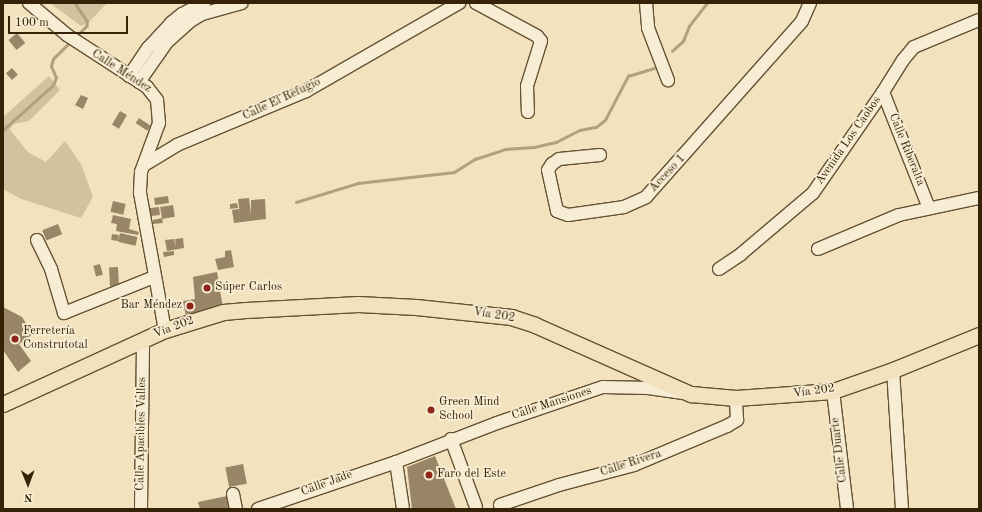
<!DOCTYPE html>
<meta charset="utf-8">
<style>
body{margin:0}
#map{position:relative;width:982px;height:512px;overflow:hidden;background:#f2e3be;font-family:"Old Standard TT",serif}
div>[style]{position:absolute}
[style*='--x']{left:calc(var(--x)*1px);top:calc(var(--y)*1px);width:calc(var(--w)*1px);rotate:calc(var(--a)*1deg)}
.green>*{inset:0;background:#d2c29f}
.stream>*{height:2.5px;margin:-1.25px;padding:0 1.25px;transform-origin:1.25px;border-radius:1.25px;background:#b2a17f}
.building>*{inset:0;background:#988666;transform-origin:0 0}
.roads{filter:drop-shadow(1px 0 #655234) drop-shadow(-1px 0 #655234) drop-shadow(0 1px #655234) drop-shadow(0 -1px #655234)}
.minor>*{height:12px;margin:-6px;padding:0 6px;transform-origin:6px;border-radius:6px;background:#f7edd5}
.major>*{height:15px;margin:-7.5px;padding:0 7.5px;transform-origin:7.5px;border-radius:7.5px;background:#f2e3be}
.dots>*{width:11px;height:11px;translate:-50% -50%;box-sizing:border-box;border:2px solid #f7edd5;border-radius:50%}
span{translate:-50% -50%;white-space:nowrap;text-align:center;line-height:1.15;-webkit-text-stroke:3.5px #f7edd5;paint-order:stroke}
.street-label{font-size:12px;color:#362206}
.poi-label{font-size:12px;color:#362206}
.left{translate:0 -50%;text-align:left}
.right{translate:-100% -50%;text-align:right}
.frame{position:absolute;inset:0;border:4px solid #362206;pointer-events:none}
.north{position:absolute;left:8px;top:464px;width:40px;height:40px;-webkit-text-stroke:3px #f7edd5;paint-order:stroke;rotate:179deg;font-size:11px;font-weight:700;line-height:16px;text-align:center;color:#362206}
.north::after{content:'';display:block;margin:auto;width:14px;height:18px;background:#362206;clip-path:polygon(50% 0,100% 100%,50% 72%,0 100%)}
.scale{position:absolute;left:8px;top:16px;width:120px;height:18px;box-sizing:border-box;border:2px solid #362206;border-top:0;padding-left:5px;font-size:12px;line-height:14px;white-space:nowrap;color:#362206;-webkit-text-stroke:3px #f7edd5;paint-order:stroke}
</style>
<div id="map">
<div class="green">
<i style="clip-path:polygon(50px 3px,107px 3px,89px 22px,81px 26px)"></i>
<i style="clip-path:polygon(49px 76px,60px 90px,29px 121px,13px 124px,10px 130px,28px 152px,46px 162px,65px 141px,81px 164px,93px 197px,81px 218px,21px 199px,3px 189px,3px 117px)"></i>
</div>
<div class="stream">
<i style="--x:75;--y:3;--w:22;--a:56"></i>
<i style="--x:87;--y:21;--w:5;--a:90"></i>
<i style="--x:87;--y:26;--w:14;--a:135"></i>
<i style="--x:672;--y:51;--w:15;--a:-42"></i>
<i style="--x:683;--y:41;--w:16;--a:-68"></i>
<i style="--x:689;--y:26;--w:29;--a:-52"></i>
<i style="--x:3;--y:130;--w:67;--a:-42"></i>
<i style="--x:53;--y:85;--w:8;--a:-67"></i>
<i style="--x:56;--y:78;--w:13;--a:-113"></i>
<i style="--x:51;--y:66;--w:7;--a:-74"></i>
<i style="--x:53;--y:59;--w:24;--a:-45"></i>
<i style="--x:296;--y:202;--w:65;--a:-17"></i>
<i style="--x:358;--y:183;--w:97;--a:-6.5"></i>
<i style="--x:454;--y:172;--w:25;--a:-32"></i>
<i style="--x:475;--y:159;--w:32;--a:-18"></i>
<i style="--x:505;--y:149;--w:29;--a:-4"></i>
<i style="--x:534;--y:147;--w:23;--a:-13"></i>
<i style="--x:556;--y:142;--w:27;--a:-27"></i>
<i style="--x:580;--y:130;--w:16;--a:-11"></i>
<i style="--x:596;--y:127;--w:11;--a:-38"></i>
<i style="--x:605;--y:120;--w:50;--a:-62.4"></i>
<i style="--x:628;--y:76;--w:27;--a:-17"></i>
</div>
<div class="building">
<i style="left:17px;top:33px;width:13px;height:11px;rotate:51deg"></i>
<i style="left:12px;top:68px;width:9px;height:8px;rotate:49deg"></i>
<i style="clip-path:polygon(81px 95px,88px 98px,83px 109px,75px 105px)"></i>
<i style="left:120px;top:111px;width:8px;height:16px;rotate:30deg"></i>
<i style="left:139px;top:118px;width:14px;height:6px;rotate:34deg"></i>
<i style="left:168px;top:196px;width:7px;height:14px;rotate:82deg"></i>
<i style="clip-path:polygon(249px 198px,251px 214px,251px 200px,265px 199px,266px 219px,234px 223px,232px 210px,239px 209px,240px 216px,238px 199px)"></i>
<i style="left:113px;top:201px;width:13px;height:11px;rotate:13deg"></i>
<i style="clip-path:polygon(237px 203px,238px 208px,230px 209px,230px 204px)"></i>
<i style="left:173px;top:205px;width:12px;height:13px;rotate:81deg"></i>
<i style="left:159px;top:207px;width:8px;height:10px;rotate:83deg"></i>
<i style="clip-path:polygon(113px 215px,131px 219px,129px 229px,139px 232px,138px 235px,116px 231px,117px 224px,111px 223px)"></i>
<i style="clip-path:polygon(162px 218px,163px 223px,153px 224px,153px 220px)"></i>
<i style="left:58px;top:224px;width:11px;height:17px;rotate:68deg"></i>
<i style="left:120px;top:233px;width:18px;height:9px;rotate:13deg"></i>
<i style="left:112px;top:234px;width:7px;height:6px;rotate:8deg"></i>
<i style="clip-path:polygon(183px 238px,184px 248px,167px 251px,165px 240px,174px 239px,176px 247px,175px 239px)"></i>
<i style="clip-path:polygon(231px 250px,234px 267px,218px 270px,215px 259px,225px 257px,225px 251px)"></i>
<i style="clip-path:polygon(174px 251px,174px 255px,164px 257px,163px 252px)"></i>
<i style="left:100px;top:264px;width:11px;height:7px;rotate:75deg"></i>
<i style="left:118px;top:267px;width:19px;height:9px;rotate:87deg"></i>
<i style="clip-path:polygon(217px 272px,223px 308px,186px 317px,183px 301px,195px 299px,193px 277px)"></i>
<i style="clip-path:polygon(3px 307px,22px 317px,33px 334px,19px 344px,31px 361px,18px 372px,3px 350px)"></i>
<i style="clip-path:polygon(435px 456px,456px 509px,412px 509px,407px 467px)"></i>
<i style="left:243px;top:464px;width:20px;height:18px;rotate:79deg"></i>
<i style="clip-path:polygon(227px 496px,230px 509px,200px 509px,198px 502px)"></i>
</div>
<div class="roads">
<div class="minor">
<i style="--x:29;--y:3;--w:50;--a:40.1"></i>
<i style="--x:67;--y:35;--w:95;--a:33"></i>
<i style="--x:147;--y:87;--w:16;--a:52"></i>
<i style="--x:157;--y:100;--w:23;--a:85"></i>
<i style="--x:159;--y:123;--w:52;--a:110.2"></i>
<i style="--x:141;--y:172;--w:21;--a:93"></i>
<i style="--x:140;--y:193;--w:139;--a:79.7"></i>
<i style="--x:476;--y:3;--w:69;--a:28.4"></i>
<i style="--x:537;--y:36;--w:6;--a:51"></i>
<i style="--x:541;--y:41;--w:47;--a:107.3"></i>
<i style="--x:527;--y:86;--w:26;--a:88"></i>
<i style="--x:646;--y:3;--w:25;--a:85"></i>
<i style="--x:648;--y:28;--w:56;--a:69"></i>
<i style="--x:129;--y:76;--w:34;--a:-56"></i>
<i style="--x:148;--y:48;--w:34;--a:-47"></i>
<i style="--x:171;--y:23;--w:14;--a:-39"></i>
<i style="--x:182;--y:14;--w:25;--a:-27"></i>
<i style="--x:139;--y:82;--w:49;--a:-55"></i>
<i style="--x:167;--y:42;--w:30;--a:-42"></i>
<i style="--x:189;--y:22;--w:15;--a:-32"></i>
<i style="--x:202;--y:14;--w:41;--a:-15.4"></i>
<i style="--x:883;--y:92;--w:125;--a:68.4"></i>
<i style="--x:600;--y:155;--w:41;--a:174.4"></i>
<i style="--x:559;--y:159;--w:9;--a:144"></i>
<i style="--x:552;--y:164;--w:7;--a:124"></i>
<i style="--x:548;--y:170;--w:42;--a:77.6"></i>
<i style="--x:557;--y:211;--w:12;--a:20"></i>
<i style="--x:568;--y:215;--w:57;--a:-8.1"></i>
<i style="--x:624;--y:207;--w:24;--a:-24"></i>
<i style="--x:646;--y:197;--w:235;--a:-48.4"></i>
<i style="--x:802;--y:21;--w:20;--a:-66"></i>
<i style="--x:144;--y:165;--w:39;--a:-31"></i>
<i style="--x:177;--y:145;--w:140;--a:-22.7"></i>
<i style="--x:306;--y:91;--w:177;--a:-29.9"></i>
<i style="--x:37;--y:240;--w:32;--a:64"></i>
<i style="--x:51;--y:269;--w:46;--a:73.5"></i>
<i style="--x:64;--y:313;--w:97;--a:-21.8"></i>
<i style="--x:818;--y:249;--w:88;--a:-22.8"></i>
<i style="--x:899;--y:215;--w:82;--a:-12"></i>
<i style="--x:719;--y:269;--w:27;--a:-34"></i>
<i style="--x:741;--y:254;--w:94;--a:-40.3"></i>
<i style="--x:813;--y:193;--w:123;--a:-55.3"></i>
<i style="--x:883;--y:92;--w:38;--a:-58"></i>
<i style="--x:903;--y:60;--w:17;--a:-50"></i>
<i style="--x:914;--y:47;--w:70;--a:-22.6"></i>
<i style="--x:893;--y:370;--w:139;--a:86.3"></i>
<i style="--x:833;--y:391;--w:119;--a:83.2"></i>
<i style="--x:451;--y:439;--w:72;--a:69.8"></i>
<i style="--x:396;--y:462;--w:48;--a:81.5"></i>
<i style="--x:233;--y:494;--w:15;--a:79"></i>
<i style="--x:500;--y:505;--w:62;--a:-18.7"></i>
<i style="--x:559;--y:485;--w:78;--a:-14.9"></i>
<i style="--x:634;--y:465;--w:101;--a:-22.8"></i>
<i style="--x:727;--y:426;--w:12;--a:-31"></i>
<i style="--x:737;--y:420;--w:22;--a:-93"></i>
<i style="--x:141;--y:509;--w:168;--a:-89.3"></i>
<i style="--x:258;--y:509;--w:146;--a:-18.8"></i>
<i style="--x:396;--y:462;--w:108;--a:-21.1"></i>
<i style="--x:497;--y:423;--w:112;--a:-18.8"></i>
<i style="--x:603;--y:387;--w:45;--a:1.3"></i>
<i style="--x:648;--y:388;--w:34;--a:8"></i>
</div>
<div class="major">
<i style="--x:3;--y:404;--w:178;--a:-24.6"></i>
<i style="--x:165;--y:330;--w:61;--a:-17.2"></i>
<i style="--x:223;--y:312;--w:23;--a:-5"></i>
<i style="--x:246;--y:310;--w:112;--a:-3.1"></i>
<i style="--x:358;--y:304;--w:58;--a:3"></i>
<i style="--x:416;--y:307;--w:96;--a:6"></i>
<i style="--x:511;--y:317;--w:25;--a:18"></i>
<i style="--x:535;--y:325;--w:171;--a:23.9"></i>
<i style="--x:691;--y:394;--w:45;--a:5.1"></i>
<i style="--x:736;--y:398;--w:97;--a:-4.1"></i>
<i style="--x:833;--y:391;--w:64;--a:-19.3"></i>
<i style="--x:893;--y:370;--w:93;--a:-22.1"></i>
</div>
</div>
<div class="dots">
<i style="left:207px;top:288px;background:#8f2418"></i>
<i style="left:190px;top:306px;background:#8f2418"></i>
<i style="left:15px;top:339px;background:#8f2418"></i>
<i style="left:431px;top:410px;background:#8f2418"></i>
<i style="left:429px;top:475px;background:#8f2418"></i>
</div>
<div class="street-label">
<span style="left:121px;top:72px;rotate:33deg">Calle Méndez</span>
<span style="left:282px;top:100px;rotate:-25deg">Calle El Refugio</span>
<span style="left:849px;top:141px;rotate:-55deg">Avenida Los Caobos</span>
<span style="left:906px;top:150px;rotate:68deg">Calle Riberalta</span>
<span style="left:668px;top:174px;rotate:-47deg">Acceso 1</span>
<span style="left:494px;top:316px;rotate:9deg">Vía 202</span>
<span style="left:174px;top:328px;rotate:-21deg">Vía 202</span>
<span style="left:814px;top:392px;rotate:-8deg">Vía 202</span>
<span style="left:552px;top:404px;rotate:-18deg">Calle Mansiones</span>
<span style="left:142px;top:434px;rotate:-89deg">Calle Apacibles Valles</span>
<span style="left:840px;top:450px;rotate:-97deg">Calle Duarte</span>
<span style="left:631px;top:464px;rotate:-18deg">Calle Rivera</span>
<span style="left:327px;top:484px;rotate:-20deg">Calle Jade</span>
</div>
<div class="poi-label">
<span class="left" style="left:215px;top:288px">Súper Carlos</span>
<span class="right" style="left:182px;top:306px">Bar Méndez</span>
<span class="left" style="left:23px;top:339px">Ferretería<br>Construtotal</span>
<span class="left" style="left:439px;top:410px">Green Mind<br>School</span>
<span class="left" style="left:437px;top:475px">Faro del Este</span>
</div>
<div class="frame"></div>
<div class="north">N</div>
<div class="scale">100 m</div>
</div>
